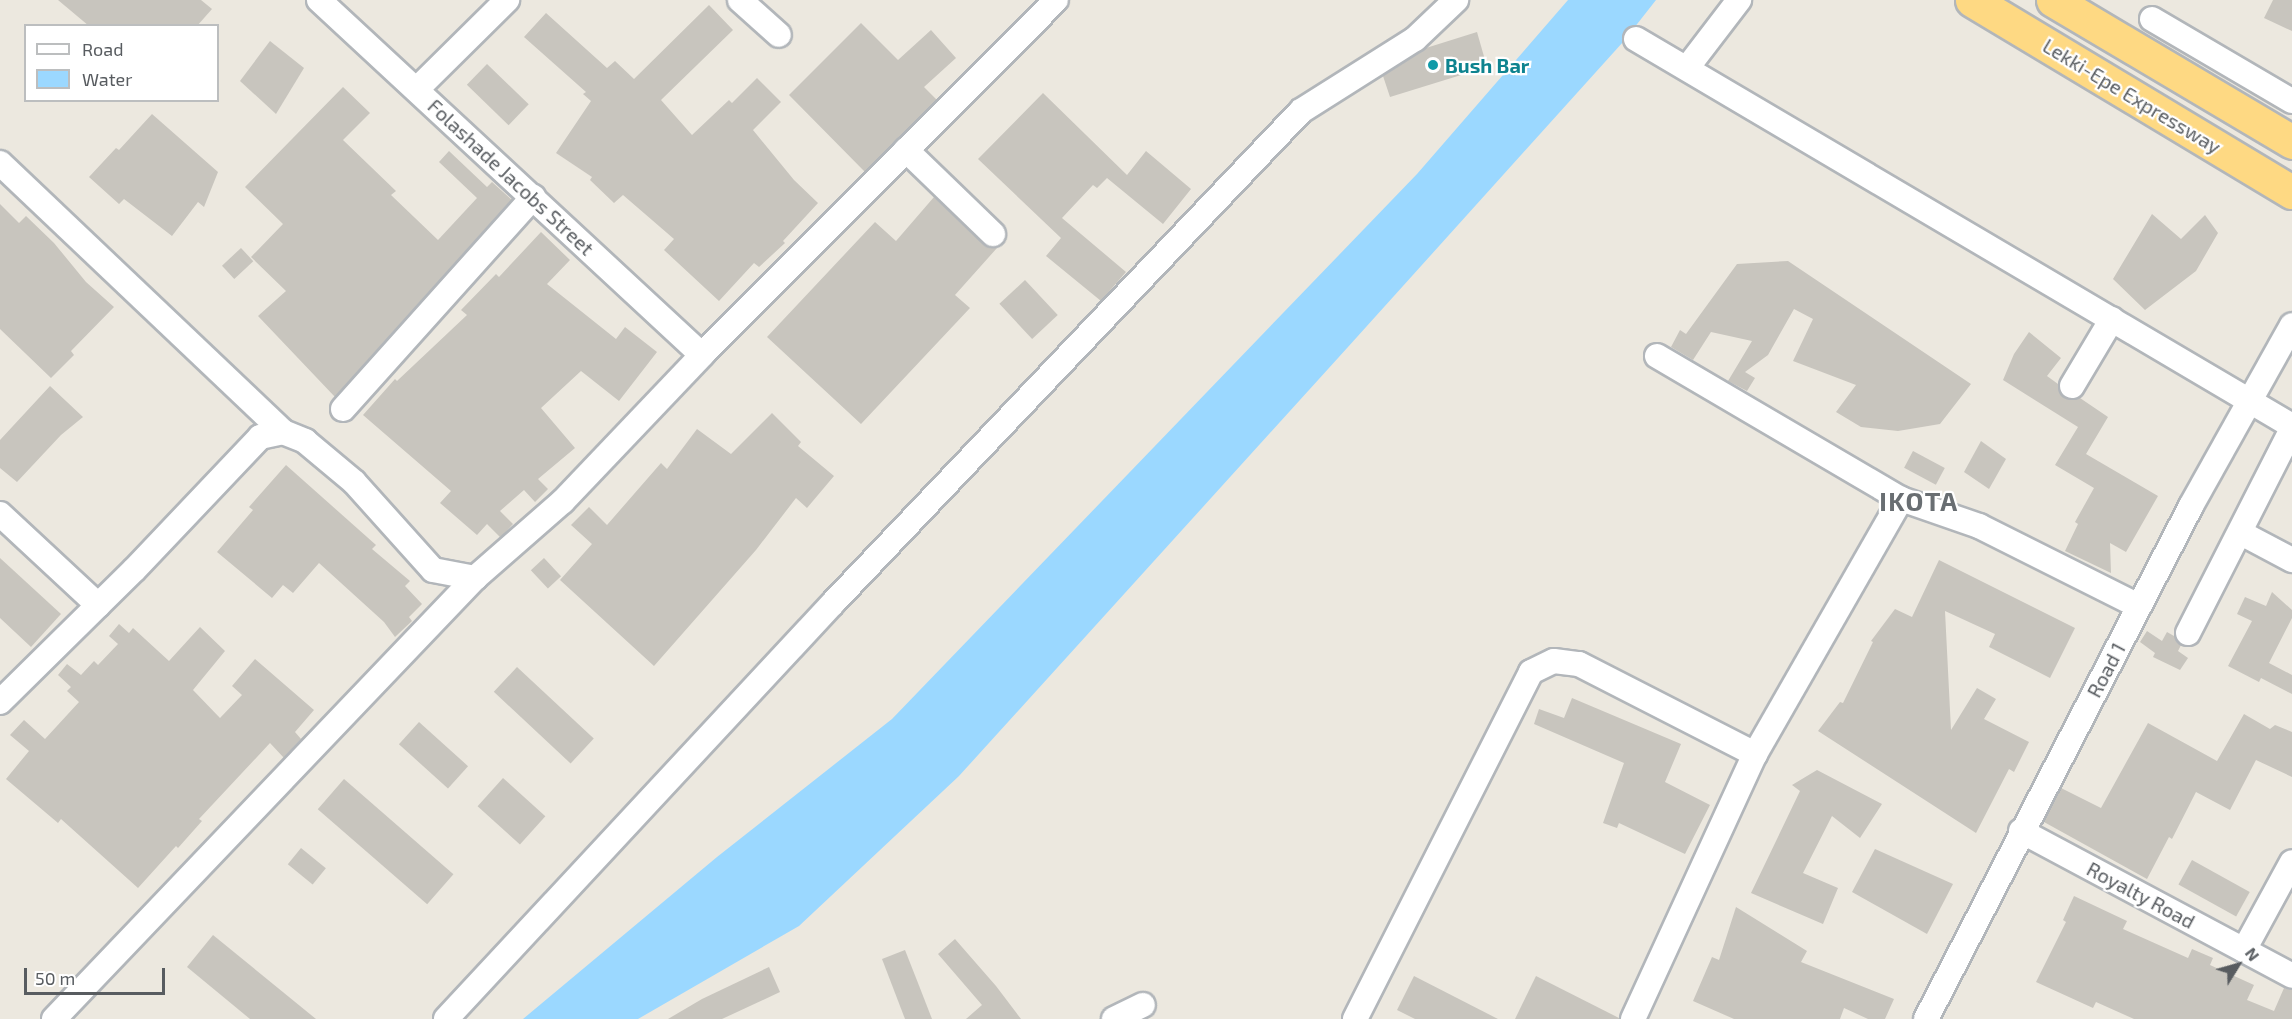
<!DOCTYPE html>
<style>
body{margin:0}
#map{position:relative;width:2292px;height:1019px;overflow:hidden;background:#ece8df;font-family:"Exo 2",sans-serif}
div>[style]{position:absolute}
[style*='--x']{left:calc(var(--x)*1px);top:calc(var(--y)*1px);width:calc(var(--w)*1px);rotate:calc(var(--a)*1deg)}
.water>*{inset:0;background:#9bd8ff}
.building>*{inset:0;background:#c8c5be;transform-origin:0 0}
.roads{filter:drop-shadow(2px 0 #b2b6ba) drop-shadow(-2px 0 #b2b6ba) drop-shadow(0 2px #b2b6ba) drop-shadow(0 -2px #b2b6ba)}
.minor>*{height:24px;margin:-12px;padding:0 12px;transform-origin:12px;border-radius:12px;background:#fff}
.highway>*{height:33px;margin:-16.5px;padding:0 16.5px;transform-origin:16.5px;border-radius:16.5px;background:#fed983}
.dots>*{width:16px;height:16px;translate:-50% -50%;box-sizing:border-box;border:3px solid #fff;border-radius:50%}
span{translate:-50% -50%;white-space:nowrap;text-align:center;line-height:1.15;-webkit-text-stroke:4.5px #fff;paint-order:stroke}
.culture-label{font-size:20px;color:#0d838f;font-weight:700}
.left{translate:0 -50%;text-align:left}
.street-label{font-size:20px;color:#585c60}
.district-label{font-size:26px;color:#696e72;font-weight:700;letter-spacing:1.5px}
.legend{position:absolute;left:24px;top:24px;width:195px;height:78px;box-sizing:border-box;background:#fff;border:2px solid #bcbebf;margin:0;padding:8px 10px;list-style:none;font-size:18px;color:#585c60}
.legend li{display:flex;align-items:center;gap:12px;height:30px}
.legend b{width:30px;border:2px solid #bcbebf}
.north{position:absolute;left:2208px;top:935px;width:60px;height:60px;-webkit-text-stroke:4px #fff;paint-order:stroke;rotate:53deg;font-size:16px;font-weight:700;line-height:24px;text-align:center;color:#585c60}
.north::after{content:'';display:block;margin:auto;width:21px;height:27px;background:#585c60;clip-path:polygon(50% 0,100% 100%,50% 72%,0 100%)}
.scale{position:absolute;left:24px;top:968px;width:141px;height:27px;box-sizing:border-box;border:3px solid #585c60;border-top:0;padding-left:8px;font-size:18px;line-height:21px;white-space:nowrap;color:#585c60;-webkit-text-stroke:4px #fff;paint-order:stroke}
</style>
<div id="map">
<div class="water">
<i style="clip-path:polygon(1568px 0,1656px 0,1623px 42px,1348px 347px,959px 776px,799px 926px,638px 1019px,523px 1019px,717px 857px,892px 719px,1417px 174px)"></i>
</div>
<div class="building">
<i style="clip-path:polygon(58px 0,201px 0,212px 9px,197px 26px,89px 26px)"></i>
<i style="clip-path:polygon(2273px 0,2292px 0,2292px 31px,2264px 18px)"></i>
<i style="clip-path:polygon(709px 5px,733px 30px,661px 100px,692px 135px,729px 100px,732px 103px,757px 78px,781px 102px,753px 130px,794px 180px,818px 203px,783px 241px,785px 243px,759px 267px,754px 263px,719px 301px,664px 250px,674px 239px,623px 195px,614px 203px,590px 180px,592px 177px,556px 153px,591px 101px,583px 94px,586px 92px,524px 37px,546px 13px,607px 68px,615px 61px,634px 79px)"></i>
<i style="clip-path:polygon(861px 23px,898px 60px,931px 30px,956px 58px,924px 87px,937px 100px,865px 172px,789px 95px)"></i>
<i style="clip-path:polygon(1477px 32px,1487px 67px,1390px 97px,1383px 76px,1426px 48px)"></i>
<i style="clip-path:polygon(270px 41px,304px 68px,276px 114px,240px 81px)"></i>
<i style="left:487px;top:64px;width:58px;height:29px;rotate:44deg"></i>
<i style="clip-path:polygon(343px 87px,370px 113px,343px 140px,396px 191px,391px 195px,438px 240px,477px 198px,439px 162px,449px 151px,487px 187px,492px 182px,512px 200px,335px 397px,258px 316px,286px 291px,251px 257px,283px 224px,245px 187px)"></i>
<i style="clip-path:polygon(1043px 93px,1127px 175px,1146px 151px,1191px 189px,1163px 224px,1107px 178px,1097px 188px,1093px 185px,1062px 218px,1126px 272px,1101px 301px,1046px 256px,1061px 238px,978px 159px)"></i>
<i style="clip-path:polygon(152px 114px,218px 172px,204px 207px,198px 202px,172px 236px,124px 199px,119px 204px,89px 177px,116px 148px,119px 150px)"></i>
<i style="clip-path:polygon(934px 197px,983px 244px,997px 248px,955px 295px,970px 308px,861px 424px,767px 337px,875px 222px,896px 241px)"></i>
<i style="clip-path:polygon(0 204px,19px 223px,26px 216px,54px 243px,86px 282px,114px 307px,71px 351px,74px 355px,51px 378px,0 329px)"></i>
<i style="clip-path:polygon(2152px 214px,2181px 239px,2205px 215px,2218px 233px,2196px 271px,2145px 310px,2113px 279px)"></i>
<i style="clip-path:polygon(541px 232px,570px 260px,547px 284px,616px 339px,625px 327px,657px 352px,619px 401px,581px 371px,541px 408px,575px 448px,538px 479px,548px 489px,535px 502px,524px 490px,500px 511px,513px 524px,504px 534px,500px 537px,487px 524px,477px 535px,440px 503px,451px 491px,363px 415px,395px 379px,397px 381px,467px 315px,461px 310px,496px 274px,499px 277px)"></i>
<i style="left:241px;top:248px;width:18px;height:26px;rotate:47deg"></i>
<i style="clip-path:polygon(1788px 261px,1971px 384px,1940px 424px,1898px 431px,1861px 427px,1836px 412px,1856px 385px,1793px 361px,1813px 319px,1794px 309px,1768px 355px,1745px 372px,1755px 378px,1747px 391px,1728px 381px,1752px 341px,1711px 332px,1693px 360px,1671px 347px,1680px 330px,1686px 334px,1737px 264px)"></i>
<i style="left:1025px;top:280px;width:48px;height:35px;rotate:47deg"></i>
<i style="clip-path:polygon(2029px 332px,2061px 358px,2047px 376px,2058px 384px,2060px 393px,2071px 400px,2080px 398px,2108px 417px,2086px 454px,2158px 496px,2126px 552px,2110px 543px,2111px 573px,2065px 551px,2078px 524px,2075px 522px,2094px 488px,2055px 465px,2078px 427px,2003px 380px,2014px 354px)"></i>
<i style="clip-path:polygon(50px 386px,83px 417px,61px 435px,17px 482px,0 468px,0 440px)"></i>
<i style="clip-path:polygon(772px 413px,801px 442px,798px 446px,834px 476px,807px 508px,796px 498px,756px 550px,654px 666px,560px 580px,592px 544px,571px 525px,589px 507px,607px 525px,661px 463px,667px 469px,697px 429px,731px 454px)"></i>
<i style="clip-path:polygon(1981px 441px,2006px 459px,1989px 489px,1964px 472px)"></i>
<i style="left:1913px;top:451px;width:36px;height:19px;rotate:28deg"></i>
<i style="clip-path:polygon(286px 465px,376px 545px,372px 549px,410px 581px,405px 586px,422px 604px,409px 617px,412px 621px,395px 637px,384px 622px,319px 563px,293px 593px,283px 585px,272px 598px,217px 552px,253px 510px,249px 507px)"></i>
<i style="clip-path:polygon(0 558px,61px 614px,31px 647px,0 618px)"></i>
<i style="left:544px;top:558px;width:25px;height:18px;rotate:47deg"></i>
<i style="clip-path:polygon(1939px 560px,2075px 628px,2050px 678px,1989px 647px,1995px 634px,1945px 611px,1951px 730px,1977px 688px,1996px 699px,1984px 719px,2029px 742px,2014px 772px,2009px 769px,1976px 833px,1818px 731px,1840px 702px,1843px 703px,1873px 642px,1871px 641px,1895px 609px,1912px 617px)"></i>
<i style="clip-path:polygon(2272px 592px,2292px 610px,2292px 618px,2269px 663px,2292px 675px,2292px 694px,2261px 678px,2259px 682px,2228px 666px,2252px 621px,2237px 614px,2245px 597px,2266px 606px)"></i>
<i style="clip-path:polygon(119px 624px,129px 633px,133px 628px,169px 661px,200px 627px,225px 651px,193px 690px,220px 718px,242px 695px,232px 686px,255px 659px,314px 710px,295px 732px,301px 739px,289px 752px,284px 758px,270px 743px,199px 819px,202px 821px,178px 848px,176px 846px,138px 888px,61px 819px,58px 823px,6px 779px,29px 751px,10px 735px,24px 720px,45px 739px,79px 702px,67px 691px,71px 687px,58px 675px,67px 664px,81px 675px,94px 661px,98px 665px,118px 644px,109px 636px)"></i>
<i style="clip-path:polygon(2147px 631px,2162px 641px,2167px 632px,2174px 636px,2181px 645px,2178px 651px,2188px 658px,2180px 670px,2153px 657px,2155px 653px,2140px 642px)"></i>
<i style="left:517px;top:667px;width:105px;height:34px;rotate:43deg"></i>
<i style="clip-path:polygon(1572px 698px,1681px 744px,1665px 782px,1710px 805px,1685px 854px,1619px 823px,1617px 828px,1603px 823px,1624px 763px,1534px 724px,1539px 709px,1564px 718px)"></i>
<i style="clip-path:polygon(2244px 714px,2270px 729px,2275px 725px,2292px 732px,2292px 777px,2256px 760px,2230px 810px,2196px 792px,2172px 839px,2169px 837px,2147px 879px,2044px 822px,2061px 788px,2101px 808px,2148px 723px,2217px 761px)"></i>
<i style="left:419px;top:722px;width:66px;height:30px;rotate:42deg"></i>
<i style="clip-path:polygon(1817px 770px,1882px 804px,1860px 838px,1832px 816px,1803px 873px,1838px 888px,1823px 924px,1751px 893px,1800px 791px,1792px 785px)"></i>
<i style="left:503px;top:778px;width:57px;height:38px;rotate:42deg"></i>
<i style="left:344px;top:779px;width:145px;height:40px;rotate:41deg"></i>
<i style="left:301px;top:848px;width:32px;height:21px;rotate:39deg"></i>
<i style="clip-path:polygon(1875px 849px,1953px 884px,1927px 934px,1852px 892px)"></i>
<i style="left:2192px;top:860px;width:66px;height:28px;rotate:29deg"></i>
<i style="clip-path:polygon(2074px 896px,2127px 921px,2123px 929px,2188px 958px,2192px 949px,2213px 958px,2210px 965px,2254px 985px,2247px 1000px,2274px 1011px,2284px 988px,2292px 990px,2292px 1019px,2134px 1019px,2096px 1002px,2093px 1008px,2036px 982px,2066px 922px,2063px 920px)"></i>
<i style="clip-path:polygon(1736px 907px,1807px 951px,1801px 962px,1894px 999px,1885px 1019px,1868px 1019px,1844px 1008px,1840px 1019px,1734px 1019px,1693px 1001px,1712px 957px,1719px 960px)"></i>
<i style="clip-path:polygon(213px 935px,316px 1019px,250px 1019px,187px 967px)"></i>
<i style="clip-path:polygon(955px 939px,996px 986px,1021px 1019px,966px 1019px,982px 1005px,938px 954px)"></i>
<i style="clip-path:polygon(905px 950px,918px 983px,932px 1019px,905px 1019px,882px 959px)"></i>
<i style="clip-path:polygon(769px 967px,780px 992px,722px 1019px,668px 1019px,702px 999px)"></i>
<i style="clip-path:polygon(1414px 976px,1498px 1019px,1415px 1019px,1397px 1010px)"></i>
<i style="clip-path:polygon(1536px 976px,1619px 1018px,1619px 1019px,1515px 1019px)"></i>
</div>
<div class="roads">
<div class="minor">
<i style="--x:319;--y:0;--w:522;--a:42.83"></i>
<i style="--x:740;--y:0;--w:52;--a:41.9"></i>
<i style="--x:2152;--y:19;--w:162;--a:30.4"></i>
<i style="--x:1636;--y:39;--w:762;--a:30.54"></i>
<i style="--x:1687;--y:68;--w:86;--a:-52.6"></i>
<i style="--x:417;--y:89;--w:127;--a:-44.7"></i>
<i style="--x:906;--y:150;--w:121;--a:44"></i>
<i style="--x:0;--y:163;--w:390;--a:43.5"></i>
<i style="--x:1657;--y:356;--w:283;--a:30.4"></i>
<i style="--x:1901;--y:499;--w:83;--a:19.1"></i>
<i style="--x:1979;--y:526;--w:179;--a:26.6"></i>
<i style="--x:2072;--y:386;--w:78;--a:-59.2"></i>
<i style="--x:343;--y:409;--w:285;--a:-48.1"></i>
<i style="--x:0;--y:514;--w:134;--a:42.9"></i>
<i style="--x:2241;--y:533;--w:58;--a:27.9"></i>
<i style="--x:2188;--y:633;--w:229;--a:-63"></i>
<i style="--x:0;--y:702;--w:188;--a:-44.6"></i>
<i style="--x:134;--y:570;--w:183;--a:-46.5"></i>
<i style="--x:260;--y:437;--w:24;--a:-12"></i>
<i style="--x:283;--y:432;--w:24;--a:22"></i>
<i style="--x:305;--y:441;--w:64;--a:39.9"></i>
<i style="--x:354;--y:482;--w:118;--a:48.1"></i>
<i style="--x:433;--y:570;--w:43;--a:10.8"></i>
<i style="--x:475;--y:578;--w:117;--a:-41.2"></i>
<i style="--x:563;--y:501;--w:202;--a:-46.4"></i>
<i style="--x:702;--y:355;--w:501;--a:-45.08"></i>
<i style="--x:2021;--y:831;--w:307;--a:28.1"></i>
<i style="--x:2244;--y:950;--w:100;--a:-61.4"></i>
<i style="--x:54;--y:1019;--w:610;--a:-46.33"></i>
<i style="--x:446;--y:1019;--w:568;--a:-47.07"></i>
<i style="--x:833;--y:603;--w:679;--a:-46.43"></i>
<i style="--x:1301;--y:111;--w:135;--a:-32.3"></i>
<i style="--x:1415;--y:39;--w:57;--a:-43.6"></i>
<i style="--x:1114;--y:1019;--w:32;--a:-26"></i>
<i style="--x:1355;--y:1019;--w:389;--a:-63.1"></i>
<i style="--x:1531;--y:672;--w:25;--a:-26"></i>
<i style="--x:1554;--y:661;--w:25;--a:7"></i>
<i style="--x:1579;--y:664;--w:198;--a:27.1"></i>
<i style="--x:1633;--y:1019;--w:292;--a:-65.3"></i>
<i style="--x:1755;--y:754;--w:294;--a:-60.2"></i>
<i style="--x:1926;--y:1019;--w:577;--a:-62.68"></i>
<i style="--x:2191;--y:506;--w:207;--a:-60.8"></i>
</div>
<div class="highway">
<i style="--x:1972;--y:0;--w:373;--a:31"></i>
<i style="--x:2053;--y:0;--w:278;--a:30.7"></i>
</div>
</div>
<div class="dots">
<i style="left:1433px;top:65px;background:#0f9aa8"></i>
</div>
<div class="culture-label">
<span class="left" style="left:1445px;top:65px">Bush Bar</span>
</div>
<div class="street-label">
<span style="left:2132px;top:96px;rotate:31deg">Lekki-Epe Expressway</span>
<span style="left:511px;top:177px;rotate:43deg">Folashade Jacobs Street</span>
<span style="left:2106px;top:670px;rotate:-62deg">Road 1</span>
<span style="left:2141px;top:895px;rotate:28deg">Royalty Road</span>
</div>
<div class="district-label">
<span style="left:1919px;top:501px">IKOTA</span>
</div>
<ul class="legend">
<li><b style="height:8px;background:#fff"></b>Road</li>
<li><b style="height:16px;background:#9bd8ff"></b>Water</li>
</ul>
<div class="north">N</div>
<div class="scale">50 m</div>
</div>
